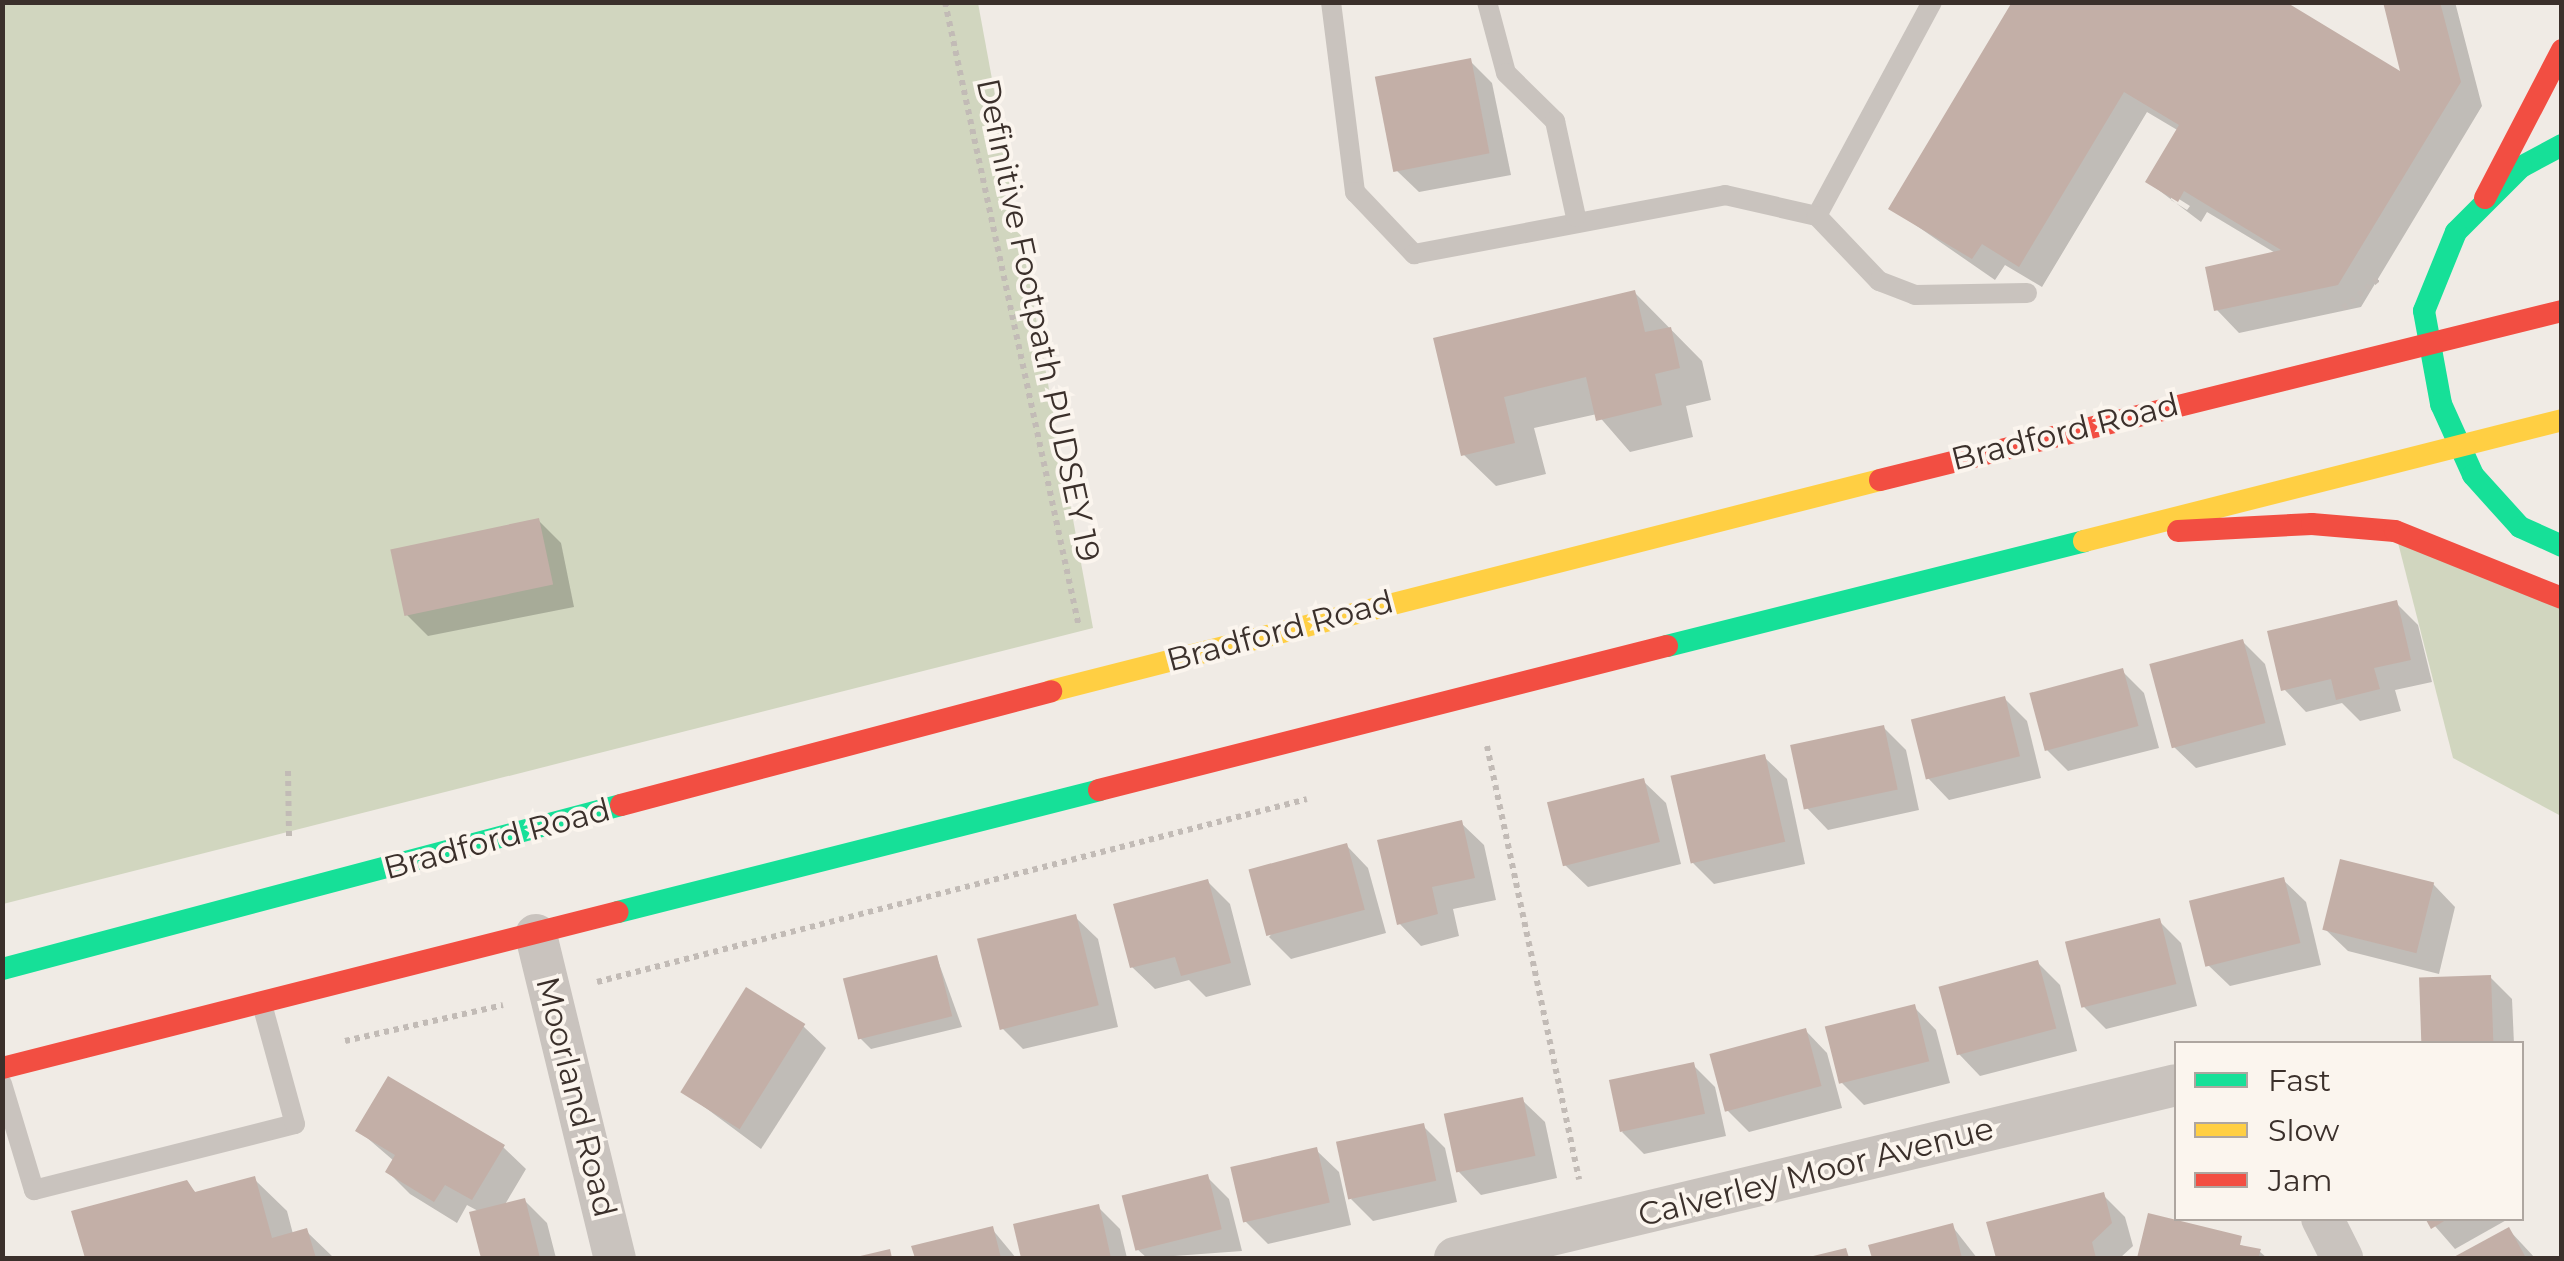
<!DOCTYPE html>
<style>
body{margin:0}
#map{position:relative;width:2564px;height:1261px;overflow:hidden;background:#f0ebe5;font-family:Montserrat,sans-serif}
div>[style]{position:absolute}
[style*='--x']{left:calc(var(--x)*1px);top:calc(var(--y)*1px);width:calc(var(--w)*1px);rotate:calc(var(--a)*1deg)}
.green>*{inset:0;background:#d1d6bf}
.shadow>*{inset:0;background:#0003}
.building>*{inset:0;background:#c3afa7;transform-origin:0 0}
.path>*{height:6px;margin-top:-3px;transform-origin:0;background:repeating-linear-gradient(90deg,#c2bbb6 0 5px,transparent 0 10px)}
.lane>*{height:20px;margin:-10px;padding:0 10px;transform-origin:10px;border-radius:10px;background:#c9c3be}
.street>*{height:42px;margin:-21px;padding:0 21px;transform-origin:21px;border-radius:21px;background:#c9c3be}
.fast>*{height:22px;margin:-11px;padding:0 11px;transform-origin:11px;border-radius:11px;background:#16e098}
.slow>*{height:22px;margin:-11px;padding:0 11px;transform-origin:11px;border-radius:11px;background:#ffcf43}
.jam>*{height:22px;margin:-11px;padding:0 11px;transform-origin:11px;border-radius:11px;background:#f24e42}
span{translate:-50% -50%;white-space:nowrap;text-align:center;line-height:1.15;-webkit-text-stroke:8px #fbf5ee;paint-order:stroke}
.street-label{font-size:32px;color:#3b302b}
.frame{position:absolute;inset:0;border:5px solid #3b302b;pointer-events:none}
.legend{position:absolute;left:2174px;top:1041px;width:350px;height:180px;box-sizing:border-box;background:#fbf5ee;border:2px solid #aea6a0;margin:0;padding:12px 18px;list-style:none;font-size:30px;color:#3b302b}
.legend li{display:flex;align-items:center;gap:20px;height:50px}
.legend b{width:50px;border:2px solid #aea6a0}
</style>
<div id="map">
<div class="green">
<i style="clip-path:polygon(3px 3px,978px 3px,1093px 628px,3px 904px)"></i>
<i style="clip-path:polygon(2395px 531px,2561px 598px,2561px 816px,2453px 758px)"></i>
</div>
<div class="shadow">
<i style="clip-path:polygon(evenodd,2015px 2px,2404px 76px,2385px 2px,2455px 2px,2482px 106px,2361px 307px,2239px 333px,2217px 310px,2277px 254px,2207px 212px,2201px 222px,2148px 182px,2179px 131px,2147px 112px,2042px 287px,2005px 265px,1995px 280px,1891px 208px,2015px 2px,2171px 194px,2190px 206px,2187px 210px,2171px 200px,2171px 194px)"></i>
<i style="clip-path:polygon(1470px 61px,1492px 83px,1511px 175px,1419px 192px,1396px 170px)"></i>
<i style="clip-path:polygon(1635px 293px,1702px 361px,1711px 400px,1686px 406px,1693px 437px,1630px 452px,1597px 414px,1534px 428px,1546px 474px,1496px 486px,1463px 454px,1436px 339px)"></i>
<i style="clip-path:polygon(539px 521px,561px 543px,574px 607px,428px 636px,406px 614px)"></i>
<i style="clip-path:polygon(2396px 603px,2418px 625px,2432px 682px,2395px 690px,2401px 711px,2360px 721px,2342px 703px,2306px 712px,2284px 689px)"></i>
<i style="clip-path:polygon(2242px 641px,2265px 664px,2286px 745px,2196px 768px,2173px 746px)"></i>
<i style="clip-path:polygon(2122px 671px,2144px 693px,2159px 748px,2068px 771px,2046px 749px)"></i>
<i style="clip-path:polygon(2004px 698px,2027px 721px,2041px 778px,1949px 800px,1927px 777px)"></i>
<i style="clip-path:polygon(1883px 727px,1906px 750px,1919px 810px,1828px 830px,1806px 807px)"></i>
<i style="clip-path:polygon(1764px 757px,1787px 779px,1805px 864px,1714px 884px,1692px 862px)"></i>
<i style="clip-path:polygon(1643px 781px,1666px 803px,1681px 864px,1588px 887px,1565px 865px)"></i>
<i style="clip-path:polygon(1461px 823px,1484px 845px,1496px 900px,1453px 909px,1459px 936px,1421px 946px,1399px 923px)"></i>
<i style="clip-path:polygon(1346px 845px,1368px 868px,1386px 933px,1291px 959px,1269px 937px)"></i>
<i style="clip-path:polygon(2283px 880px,2306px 902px,2321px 965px,2230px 986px,2207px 964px)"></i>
<i style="clip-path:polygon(1208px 882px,1230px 904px,1251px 985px,1206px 997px,1189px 980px,1155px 989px,1132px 967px)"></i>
<i style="clip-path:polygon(2433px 884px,2455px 907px,2439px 974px,2348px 951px,2325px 929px)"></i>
<i style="clip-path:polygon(1075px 917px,1098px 939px,1118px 1027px,1023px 1049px,1001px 1027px)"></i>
<i style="clip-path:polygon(2159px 921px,2181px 943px,2197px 1006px,2106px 1029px,2084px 1007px)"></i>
<i style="clip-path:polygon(937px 958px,962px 1027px,871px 1049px,860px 1038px)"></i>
<i style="clip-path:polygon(2037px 962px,2060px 985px,2077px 1051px,1980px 1076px,1958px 1053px)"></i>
<i style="clip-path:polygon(2490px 977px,2512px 999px,2514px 1044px,2426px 1044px)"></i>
<i style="clip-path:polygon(1914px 1007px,1936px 1030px,1950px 1083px,1864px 1105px,1842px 1083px)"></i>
<i style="clip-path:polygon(803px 1026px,826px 1048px,761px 1149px,683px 1091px)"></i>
<i style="clip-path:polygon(1805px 1030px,1827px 1053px,1842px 1108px,1749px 1132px,1727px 1110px)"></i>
<i style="clip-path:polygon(1693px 1065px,1715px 1087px,1726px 1136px,1644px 1154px,1622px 1132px)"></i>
<i style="clip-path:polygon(1522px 1100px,1545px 1122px,1557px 1178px,1481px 1195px,1459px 1172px)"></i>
<i style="clip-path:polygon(1423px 1126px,1445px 1148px,1457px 1202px,1373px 1221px,1351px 1199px)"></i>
<i style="clip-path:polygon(358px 1130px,503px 1147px,526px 1169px,504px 1206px,525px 1201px,547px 1223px,556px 1258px,483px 1258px,472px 1214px,480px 1212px,467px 1205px,457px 1223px,410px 1194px,388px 1172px,394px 1161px)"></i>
<i style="clip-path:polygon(1316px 1150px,1339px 1172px,1351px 1225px,1268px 1244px,1245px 1221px)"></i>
<i style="clip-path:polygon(1207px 1177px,1229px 1199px,1242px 1251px,1147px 1258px,1137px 1249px)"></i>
<i style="clip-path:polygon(254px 1179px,287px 1211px,293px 1234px,306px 1231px,334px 1258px,87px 1258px,74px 1213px,186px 1183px,197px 1194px)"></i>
<i style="clip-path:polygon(2103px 1195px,2125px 1217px,2133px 1246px,2120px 1258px,1998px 1258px,1989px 1223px)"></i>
<i style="clip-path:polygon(1098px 1207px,1120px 1229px,1127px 1258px,1024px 1258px,1016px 1226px)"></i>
<i style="clip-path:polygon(2150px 1216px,2259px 1251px,2267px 1258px,2139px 1258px)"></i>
<i style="clip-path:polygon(2428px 1218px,2510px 1218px,2455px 1249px)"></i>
<i style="clip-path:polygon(1952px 1226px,1977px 1258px,1874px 1258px,1871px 1247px)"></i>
<i style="clip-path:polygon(992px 1229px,1016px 1258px,917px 1258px,914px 1248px)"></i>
<i style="clip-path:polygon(2509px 1230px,2535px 1258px,2457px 1258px)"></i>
</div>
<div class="building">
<i style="clip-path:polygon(2012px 2px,2286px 2px,2400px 71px,2383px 2px,2440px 2px,2461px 82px,2338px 285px,2214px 311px,2205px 267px,2281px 250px,2184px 191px,2178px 202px,2145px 182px,2179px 125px,2124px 92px,2019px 267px,1982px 244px,1972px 259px,1888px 209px)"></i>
<i style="left:1471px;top:58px;width:97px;height:98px;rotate:79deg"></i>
<i style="clip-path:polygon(1635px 290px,1645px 332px,1671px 327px,1680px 368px,1655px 374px,1662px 405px,1596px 421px,1586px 377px,1504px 397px,1515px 443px,1461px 456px,1433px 338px)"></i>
<i style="left:539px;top:518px;width:68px;height:152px;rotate:78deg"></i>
<i style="clip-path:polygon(2397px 600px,2411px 660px,2374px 668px,2380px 689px,2336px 700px,2331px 679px,2281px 691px,2267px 631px)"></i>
<i style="left:2243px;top:639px;width:87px;height:97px;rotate:75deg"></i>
<i style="left:2123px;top:668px;width:60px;height:97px;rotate:75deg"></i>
<i style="left:2005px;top:696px;width:62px;height:97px;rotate:76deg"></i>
<i style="left:1884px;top:725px;width:66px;height:96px;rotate:78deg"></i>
<i style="left:1765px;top:754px;width:90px;height:97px;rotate:77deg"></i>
<i style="left:1644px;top:778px;width:66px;height:100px;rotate:76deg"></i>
<i style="clip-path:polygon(1462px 820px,1475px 878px,1432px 887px,1438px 914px,1397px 925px,1377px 840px)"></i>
<i style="left:1347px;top:843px;width:69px;height:102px;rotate:75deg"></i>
<i style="left:2340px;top:859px;width:97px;height:73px;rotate:14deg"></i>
<i style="left:2284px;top:877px;width:68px;height:98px;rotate:76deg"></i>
<i style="clip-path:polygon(1208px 879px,1231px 963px,1181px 976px,1175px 957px,1130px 968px,1113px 904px)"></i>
<i style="left:1076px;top:914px;width:94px;height:102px;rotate:76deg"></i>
<i style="left:2160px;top:918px;width:68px;height:98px;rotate:76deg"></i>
<i style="left:937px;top:955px;width:63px;height:97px;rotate:76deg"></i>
<i style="left:2038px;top:960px;width:71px;height:103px;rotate:75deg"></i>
<i style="left:2491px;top:975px;width:69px;height:72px;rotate:88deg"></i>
<i style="left:746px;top:987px;width:70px;height:124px;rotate:32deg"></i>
<i style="left:1915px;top:1004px;width:59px;height:93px;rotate:76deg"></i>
<i style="left:1806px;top:1028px;width:60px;height:100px;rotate:75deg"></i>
<i style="left:1694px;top:1062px;width:53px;height:87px;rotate:78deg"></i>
<i style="clip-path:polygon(388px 1076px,505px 1145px,472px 1200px,445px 1185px,434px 1202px,385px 1172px,395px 1155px,355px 1131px)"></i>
<i style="left:1523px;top:1097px;width:60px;height:81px;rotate:78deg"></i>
<i style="left:1424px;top:1123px;width:59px;height:90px;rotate:78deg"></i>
<i style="left:1317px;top:1147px;width:57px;height:89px;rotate:77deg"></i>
<i style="left:1208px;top:1174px;width:57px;height:89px;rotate:76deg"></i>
<i style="clip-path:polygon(255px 1176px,272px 1238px,307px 1228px,316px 1258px,85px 1258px,71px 1211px,187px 1180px,195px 1192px)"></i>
<i style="clip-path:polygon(2104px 1192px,2112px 1223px,2092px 1242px,2096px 1258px,1996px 1258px,1986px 1222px)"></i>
<i style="clip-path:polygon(525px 1198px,540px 1258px,481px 1258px,469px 1212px)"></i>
<i style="clip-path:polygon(1099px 1204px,1111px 1258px,1021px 1258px,1013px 1224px)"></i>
<i style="clip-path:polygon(2148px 1213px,2242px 1236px,2240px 1245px,2261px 1249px,2258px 1258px,2137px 1258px)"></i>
<i style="clip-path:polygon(2425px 1218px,2449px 1218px,2431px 1229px)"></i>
<i style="clip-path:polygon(1953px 1223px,1962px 1258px,1872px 1258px,1868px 1245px)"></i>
<i style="clip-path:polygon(993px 1226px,1001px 1258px,915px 1258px,911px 1246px)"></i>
<i style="clip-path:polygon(2509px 1227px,2526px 1258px,2452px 1258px)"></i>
<i style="clip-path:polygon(1846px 1248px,1849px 1258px,1809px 1258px,1809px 1257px)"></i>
<i style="clip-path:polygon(890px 1249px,892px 1258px,857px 1258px,856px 1257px)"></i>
</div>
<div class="path">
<i style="--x:945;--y:2;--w:639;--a:77.9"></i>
<i style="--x:2343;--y:308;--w:47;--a:-39.8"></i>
<i style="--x:1487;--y:746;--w:443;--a:78"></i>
<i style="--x:288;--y:771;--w:66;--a:89.1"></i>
<i style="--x:597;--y:982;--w:733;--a:-14.45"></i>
<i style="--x:345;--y:1041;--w:162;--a:-12.8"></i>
</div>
<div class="lane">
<i style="--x:1331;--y:2;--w:192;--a:82.8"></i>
<i style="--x:1355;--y:192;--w:86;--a:46.4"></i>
<i style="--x:1414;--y:254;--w:317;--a:-10.7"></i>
<i style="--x:1725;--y:195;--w:94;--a:12.9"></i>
<i style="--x:1487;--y:2;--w:73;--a:75"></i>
<i style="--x:1506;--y:73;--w:69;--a:44.4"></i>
<i style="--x:1555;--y:121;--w:98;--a:77.7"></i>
<i style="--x:1932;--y:2;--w:243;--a:118.3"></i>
<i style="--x:1817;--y:216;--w:90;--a:46.4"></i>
<i style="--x:1879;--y:281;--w:39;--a:21"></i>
<i style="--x:1915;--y:295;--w:112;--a:-1"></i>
<i style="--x:2;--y:1084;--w:111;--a:73.2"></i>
<i style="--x:34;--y:1190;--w:269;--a:-14.2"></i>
<i style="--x:295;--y:1124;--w:124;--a:-105.4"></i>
</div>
<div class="street">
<i style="--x:536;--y:935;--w:333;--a:76.3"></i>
<i style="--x:2322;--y:1218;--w:45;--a:63.4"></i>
<i style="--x:1455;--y:1258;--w:741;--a:-13.49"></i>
</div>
<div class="fast">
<i style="--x:2562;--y:145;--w:47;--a:151.8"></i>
<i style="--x:2521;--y:167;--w:92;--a:135"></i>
<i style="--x:2456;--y:232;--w:85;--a:112.1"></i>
<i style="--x:2424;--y:311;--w:95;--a:79.6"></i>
<i style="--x:2441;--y:404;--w:78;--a:65.7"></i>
<i style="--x:2473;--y:475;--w:70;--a:47.9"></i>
<i style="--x:2520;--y:527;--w:46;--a:24.3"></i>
<i style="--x:1667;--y:646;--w:430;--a:-14.1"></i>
<i style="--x:618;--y:912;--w:496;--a:-14.2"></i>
<i style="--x:2;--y:969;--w:640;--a:-14.84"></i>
</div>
<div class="slow">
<i style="--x:2084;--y:541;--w:493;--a:-14.2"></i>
<i style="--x:1051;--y:691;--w:855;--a:-14.28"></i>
</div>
<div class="jam">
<i style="--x:2485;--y:198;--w:167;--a:-62.5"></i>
<i style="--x:1880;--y:480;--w:703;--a:-13.92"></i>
<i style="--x:2178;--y:531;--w:134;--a:-3"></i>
<i style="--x:2312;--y:524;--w:83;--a:4.8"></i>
<i style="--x:2395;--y:531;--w:180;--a:21.9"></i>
<i style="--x:1099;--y:790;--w:586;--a:-14.23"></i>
<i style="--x:621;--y:805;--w:445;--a:-14.8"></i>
<i style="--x:2;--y:1068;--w:635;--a:-14.21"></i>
</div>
<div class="street-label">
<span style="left:1038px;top:320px;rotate:78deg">Definitive Footpath PUDSEY 19</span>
<span style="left:2065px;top:432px;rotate:-14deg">Bradford Road</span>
<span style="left:1280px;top:631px;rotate:-15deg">Bradford Road</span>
<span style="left:497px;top:839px;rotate:-15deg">Bradford Road</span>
<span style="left:576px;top:1097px;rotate:76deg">Moorland Road</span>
<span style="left:1816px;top:1172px;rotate:-14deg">Calverley Moor Avenue</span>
</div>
<div class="frame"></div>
<ul class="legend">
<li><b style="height:12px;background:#16e098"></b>Fast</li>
<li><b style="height:12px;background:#ffcf43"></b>Slow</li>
<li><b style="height:12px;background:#f24e42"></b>Jam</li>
</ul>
</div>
